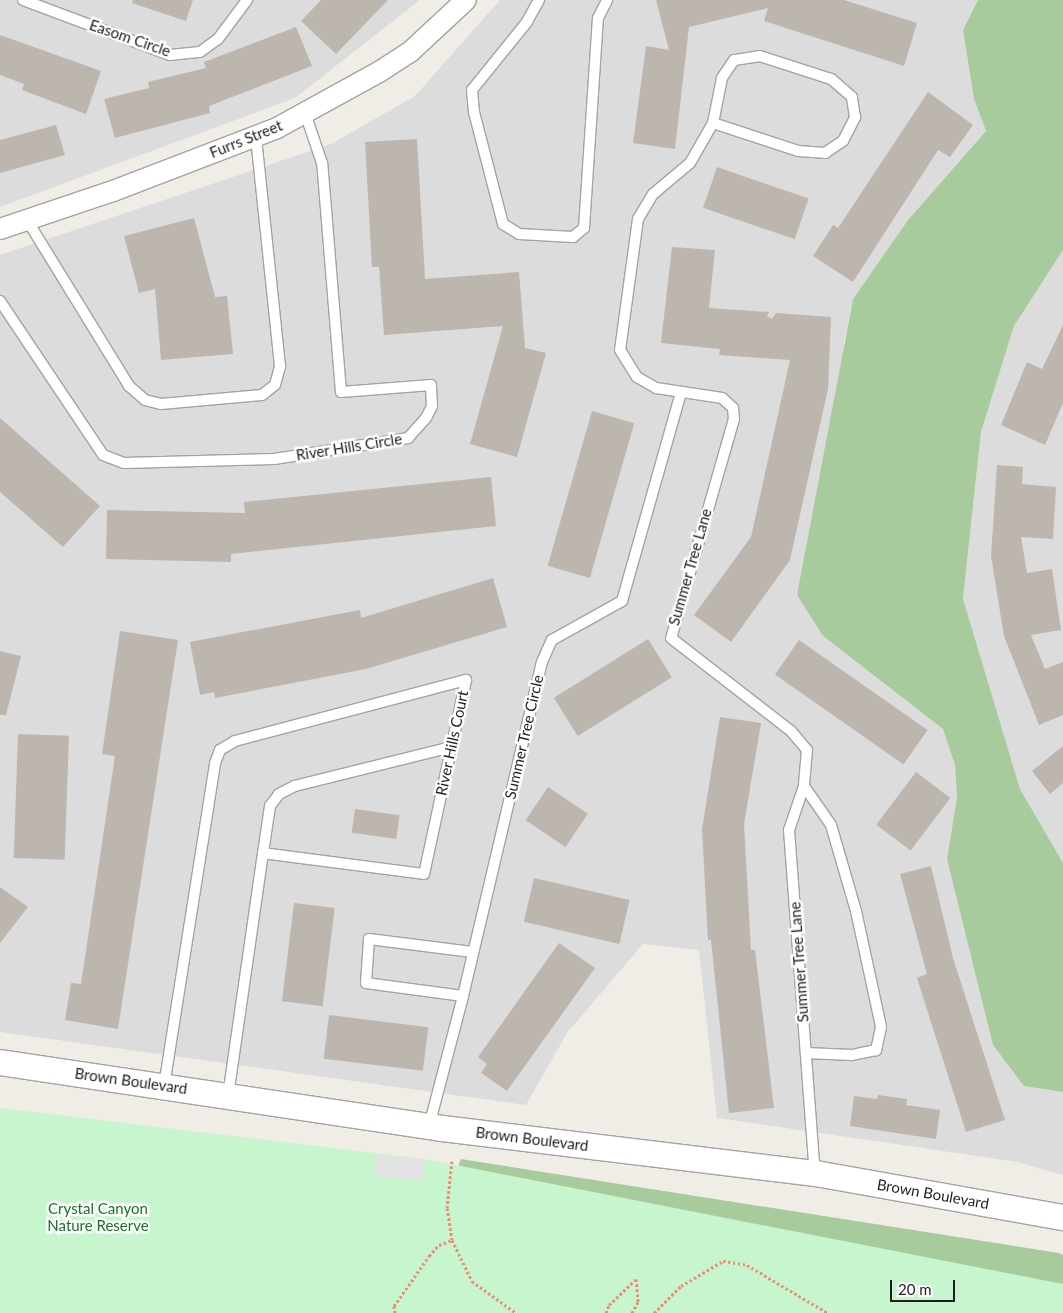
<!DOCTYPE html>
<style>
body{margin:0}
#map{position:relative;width:1063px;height:1313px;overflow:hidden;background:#efede6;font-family:Lato,sans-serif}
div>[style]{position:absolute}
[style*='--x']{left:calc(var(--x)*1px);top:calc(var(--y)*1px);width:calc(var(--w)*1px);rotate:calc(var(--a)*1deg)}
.residential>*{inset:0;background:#dddcdc}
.forest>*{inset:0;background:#a8cb9e}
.park>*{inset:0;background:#c7f5cd}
.parking>*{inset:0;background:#e3e3e3;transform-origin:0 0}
.building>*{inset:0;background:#bcb6af;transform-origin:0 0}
.path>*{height:3px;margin-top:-1.5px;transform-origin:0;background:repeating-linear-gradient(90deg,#ef8b77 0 2.5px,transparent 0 5px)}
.roads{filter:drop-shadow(1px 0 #a3a3a3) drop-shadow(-1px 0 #a3a3a3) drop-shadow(0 1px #a3a3a3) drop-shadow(0 -1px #a3a3a3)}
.service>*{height:10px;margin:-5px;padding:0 5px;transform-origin:5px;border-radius:5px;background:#fff}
.minor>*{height:20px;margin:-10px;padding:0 10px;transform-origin:10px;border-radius:10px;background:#fff}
.tertiary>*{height:25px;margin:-12.5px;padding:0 12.5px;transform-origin:12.5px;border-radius:12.5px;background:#fff}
span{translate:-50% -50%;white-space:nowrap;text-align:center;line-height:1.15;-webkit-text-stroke:5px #fff;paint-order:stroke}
.street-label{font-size:15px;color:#1f1f1f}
.park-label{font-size:15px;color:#147622}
.scale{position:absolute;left:890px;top:1280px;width:65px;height:22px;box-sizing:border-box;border:2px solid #1f1f1f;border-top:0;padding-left:6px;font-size:15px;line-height:18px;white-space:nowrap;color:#1f1f1f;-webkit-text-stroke:4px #fff;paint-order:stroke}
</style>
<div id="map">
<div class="residential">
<i style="clip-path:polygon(0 0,420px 0,295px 98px,0 207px)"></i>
<i style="clip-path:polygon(500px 0,978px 0,963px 30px,974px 99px,986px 131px,908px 220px,853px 299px,844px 341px,823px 636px,943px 729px,955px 765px,957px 797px,947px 859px,1024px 1086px,1063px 1092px,1063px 1175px,1018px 1162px,717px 1118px,699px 950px,643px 944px,567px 1033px,526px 1105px,0 1032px,0 255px,331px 144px,415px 96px)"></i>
<i style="clip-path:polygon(1063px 250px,1063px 863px,1020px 789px,963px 600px,981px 432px,1014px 326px)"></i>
</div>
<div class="forest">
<i style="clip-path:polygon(978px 0,1063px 0,1063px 250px,1014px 326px,981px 432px,963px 599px,1020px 789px,1063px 863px,1063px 1092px,1024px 1086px,993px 1045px,947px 859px,957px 797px,955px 765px,943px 729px,823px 636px,797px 595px,853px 299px,908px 220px,986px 131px,974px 99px,963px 30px)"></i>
<i style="clip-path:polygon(461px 1159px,1059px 1253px,1063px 1255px,1063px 1313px,404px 1313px,402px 1307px)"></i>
</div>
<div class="park">
<i style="clip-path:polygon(0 1108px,425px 1159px,1063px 1284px,1063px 1313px,0 1313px)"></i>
</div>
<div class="parking">
<i style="left:376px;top:1155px;width:49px;height:21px;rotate:5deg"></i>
</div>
<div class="building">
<i style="clip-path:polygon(133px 0,193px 0,186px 21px,132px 3px)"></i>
<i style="clip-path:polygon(321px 0,388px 0,336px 54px,301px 21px)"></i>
<i style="clip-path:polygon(656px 0,844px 0,917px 23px,904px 66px,764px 21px,768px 8px,689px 27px,675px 149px,633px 143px,646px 46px,669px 50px)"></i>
<i style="clip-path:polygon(296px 27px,312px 66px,209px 106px,210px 113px,115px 138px,104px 99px,149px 88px,148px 82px,206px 68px,204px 62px)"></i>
<i style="clip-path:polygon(0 35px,101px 71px,86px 114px,22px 90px,24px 84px,0 75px)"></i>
<i style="clip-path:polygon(928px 92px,973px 125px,950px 157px,938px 150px,853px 282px,813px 256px,833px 225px,838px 228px)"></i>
<i style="clip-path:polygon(56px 125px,65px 155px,0 173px,0 140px)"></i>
<i style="clip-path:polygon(417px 139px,425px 279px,519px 272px,525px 348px,546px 353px,517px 457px,470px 444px,503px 326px,384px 335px,379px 267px,372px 267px,365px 142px)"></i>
<i style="left:717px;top:167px;width:97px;height:43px;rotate:19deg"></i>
<i style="clip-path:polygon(194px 218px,215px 297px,227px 296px,233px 354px,161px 360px,155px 289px,139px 293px,124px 236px)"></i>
<i style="clip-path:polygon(672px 247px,715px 250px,709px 308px,769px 312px,767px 316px,772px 319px,776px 313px,831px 317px,828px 389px,790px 560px,731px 642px,694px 615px,751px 537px,790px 360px,719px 355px,720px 349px,661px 343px)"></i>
<i style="clip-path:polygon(1063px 325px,1063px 403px,1045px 445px,1001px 425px,1027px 362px,1042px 369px)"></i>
<i style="left:592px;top:411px;width:44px;height:161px;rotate:16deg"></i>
<i style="clip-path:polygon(0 418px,100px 506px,63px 547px,0 492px)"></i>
<i style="clip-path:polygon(997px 465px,1023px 467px,1022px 484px,1056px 487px,1053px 539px,1021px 537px,1027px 573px,1052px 569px,1061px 630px,1031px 635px,1045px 669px,1063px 662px,1063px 715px,1039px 725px,1004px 636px,991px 556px)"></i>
<i style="clip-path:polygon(491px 477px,496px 526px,231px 554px,231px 562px,106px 559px,107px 510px,245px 513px,244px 502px)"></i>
<i style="clip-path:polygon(493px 578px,507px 627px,366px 669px,215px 698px,214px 692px,200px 695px,190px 642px,360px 610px,361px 618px)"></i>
<i style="clip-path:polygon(120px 631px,178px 640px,118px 1029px,65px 1020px,71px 983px,81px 984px,115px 756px,102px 754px)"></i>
<i style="left:648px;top:639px;width:45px;height:111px;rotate:58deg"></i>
<i style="left:799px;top:640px;width:157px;height:42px;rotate:35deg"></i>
<i style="clip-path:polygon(0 651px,21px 656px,6px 715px,0 715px)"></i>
<i style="clip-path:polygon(720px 717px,761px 723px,744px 824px,751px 950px,755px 950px,774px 1108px,729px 1113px,711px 940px,708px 940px,702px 829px)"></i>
<i style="left:18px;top:734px;width:51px;height:124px;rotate:2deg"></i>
<i style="clip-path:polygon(1063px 746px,1063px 783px,1050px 794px,1032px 771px)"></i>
<i style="left:916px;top:772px;width:43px;height:66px;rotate:37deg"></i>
<i style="left:548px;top:787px;width:48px;height:40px;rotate:34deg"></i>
<i style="left:355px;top:809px;width:45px;height:24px;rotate:8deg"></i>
<i style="clip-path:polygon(931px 866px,953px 958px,1005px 1120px,966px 1132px,917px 978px,927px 974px,900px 874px)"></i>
<i style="left:534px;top:878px;width:98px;height:45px;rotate:13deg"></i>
<i style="clip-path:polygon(0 887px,28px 907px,0 943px)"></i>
<i style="left:294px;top:903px;width:41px;height:99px;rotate:7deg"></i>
<i style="clip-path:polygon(559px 943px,595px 968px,507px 1091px,481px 1073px,487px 1064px,478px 1057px)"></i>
<i style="left:329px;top:1015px;width:100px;height:44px;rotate:7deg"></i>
<i style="clip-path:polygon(878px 1095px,907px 1099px,906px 1105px,940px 1110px,936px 1139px,850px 1126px,854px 1096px,877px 1099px)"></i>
</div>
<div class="path">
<i style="--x:452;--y:1161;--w:47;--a:96.1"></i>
<i style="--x:447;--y:1208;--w:32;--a:81"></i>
<i style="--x:452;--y:1240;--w:46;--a:64"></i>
<i style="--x:472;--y:1281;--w:54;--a:36"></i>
<i style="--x:395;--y:1313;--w:7;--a:-98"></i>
<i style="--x:394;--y:1306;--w:61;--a:-55"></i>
<i style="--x:429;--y:1256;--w:15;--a:-48"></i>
<i style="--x:439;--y:1245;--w:14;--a:-21"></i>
<i style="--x:606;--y:1313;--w:9;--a:-69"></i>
<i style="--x:609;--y:1305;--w:37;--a:-44"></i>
<i style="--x:636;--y:1279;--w:23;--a:85"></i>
<i style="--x:638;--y:1302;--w:13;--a:119"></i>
<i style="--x:654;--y:1313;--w:38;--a:-45"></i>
<i style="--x:681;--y:1286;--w:49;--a:-30.8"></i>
<i style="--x:723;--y:1261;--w:24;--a:9"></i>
<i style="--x:747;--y:1265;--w:94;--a:30.7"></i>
</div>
<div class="roads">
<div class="service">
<i style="--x:23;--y:0;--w:157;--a:20.5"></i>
<i style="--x:170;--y:55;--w:30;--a:-6"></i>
<i style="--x:200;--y:52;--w:22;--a:-36"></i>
<i style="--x:218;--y:39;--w:49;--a:-53.4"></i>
<i style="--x:539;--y:0;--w:25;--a:119"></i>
<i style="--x:527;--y:22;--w:87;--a:129"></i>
<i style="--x:472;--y:90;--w:22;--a:85"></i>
<i style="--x:474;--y:112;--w:116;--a:75.5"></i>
<i style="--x:503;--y:224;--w:19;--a:32"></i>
<i style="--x:519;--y:234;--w:54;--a:3.2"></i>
<i style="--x:573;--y:237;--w:14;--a:-39"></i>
<i style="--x:584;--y:228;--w:210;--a:-86.2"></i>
<i style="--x:598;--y:18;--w:20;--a:-63"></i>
<i style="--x:713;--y:123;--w:89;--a:18.2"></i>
<i style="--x:798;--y:151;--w:27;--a:4"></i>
<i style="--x:825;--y:153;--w:22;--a:-34"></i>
<i style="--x:843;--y:141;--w:27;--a:-63"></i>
<i style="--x:855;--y:117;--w:20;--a:-99"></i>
<i style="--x:852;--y:97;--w:28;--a:-139"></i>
<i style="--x:831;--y:79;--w:75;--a:-162.1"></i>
<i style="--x:760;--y:56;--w:26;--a:171"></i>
<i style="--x:734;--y:60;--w:22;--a:124"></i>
<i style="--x:722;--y:78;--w:46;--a:101.3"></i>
<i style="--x:713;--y:123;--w:46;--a:119.9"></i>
<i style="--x:690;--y:163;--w:48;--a:140"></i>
<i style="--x:653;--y:194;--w:29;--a:121"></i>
<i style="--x:638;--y:219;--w:132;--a:97.8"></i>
<i style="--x:620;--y:350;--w:32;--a:58"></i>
<i style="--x:637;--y:377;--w:22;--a:30"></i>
<i style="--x:656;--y:388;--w:67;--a:8.6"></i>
<i style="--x:722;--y:398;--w:15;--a:42"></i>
<i style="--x:733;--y:408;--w:11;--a:85"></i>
<i style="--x:734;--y:419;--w:228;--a:106"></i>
<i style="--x:671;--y:638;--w:152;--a:37.8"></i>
<i style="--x:791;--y:731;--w:25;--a:50"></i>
<i style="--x:807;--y:750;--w:36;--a:95"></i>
<i style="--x:804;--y:786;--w:46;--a:108.8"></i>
<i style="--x:789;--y:830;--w:343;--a:85.7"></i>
<i style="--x:27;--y:220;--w:195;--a:58.4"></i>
<i style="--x:129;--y:386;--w:21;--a:41"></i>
<i style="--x:145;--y:400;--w:16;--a:14"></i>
<i style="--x:161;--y:404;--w:101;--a:-5.1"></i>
<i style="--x:262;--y:395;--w:16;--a:-38"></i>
<i style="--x:275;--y:385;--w:20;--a:-75"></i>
<i style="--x:280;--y:366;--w:231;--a:-96"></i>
<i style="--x:0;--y:301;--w:185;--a:56.2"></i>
<i style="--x:103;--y:455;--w:22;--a:21"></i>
<i style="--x:124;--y:463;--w:150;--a:-1.5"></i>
<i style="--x:274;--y:459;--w:136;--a:-8.9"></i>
<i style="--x:408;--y:438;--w:27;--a:-48"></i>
<i style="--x:426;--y:418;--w:13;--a:-63"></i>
<i style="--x:432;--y:406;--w:21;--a:-93"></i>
<i style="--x:431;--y:385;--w:90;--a:175.6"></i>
<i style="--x:341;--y:392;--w:230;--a:-94.7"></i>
<i style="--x:322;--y:163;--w:53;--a:-108.8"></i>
<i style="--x:804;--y:786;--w:47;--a:55.3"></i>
<i style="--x:831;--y:825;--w:90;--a:73.8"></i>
<i style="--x:856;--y:911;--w:119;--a:77.8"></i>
<i style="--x:881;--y:1027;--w:24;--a:102"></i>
<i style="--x:876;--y:1050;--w:25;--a:168"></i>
<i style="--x:852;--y:1055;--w:46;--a:-177.5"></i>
<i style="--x:263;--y:853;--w:48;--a:-81.5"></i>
<i style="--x:270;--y:806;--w:15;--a:-53"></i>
<i style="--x:279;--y:794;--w:18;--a:-27"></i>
<i style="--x:295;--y:786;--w:162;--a:-14"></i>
<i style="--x:463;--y:996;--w:98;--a:-172.4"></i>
<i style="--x:366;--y:983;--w:44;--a:-86.1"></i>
<i style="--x:369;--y:939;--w:104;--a:7.2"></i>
<i style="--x:164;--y:1086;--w:327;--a:-81"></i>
<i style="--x:215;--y:763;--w:14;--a:-69"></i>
<i style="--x:220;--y:750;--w:17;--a:-31"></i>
<i style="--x:235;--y:741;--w:239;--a:-14.8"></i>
<i style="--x:466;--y:680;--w:198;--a:102.2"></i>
<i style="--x:424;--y:874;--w:162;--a:-172.6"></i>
<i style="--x:263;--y:853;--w:246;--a:98.2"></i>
<i style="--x:429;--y:1126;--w:134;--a:-75.3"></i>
<i style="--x:463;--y:996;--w:343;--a:-76.7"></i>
<i style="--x:542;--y:662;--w:24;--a:-66"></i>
<i style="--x:552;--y:640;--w:80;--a:-29.1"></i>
<i style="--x:622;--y:601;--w:217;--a:-74.2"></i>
</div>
<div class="minor">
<i style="--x:0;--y:229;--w:119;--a:-18.6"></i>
<i style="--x:113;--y:191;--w:176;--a:-21"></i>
<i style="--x:277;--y:128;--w:116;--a:-28.8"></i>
<i style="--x:379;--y:72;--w:37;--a:-33"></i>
<i style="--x:410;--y:52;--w:76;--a:-42.9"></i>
</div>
<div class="tertiary">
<i style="--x:0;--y:1062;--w:447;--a:8.5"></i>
<i style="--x:442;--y:1128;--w:376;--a:6.9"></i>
<i style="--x:815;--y:1173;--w:252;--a:10.1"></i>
</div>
</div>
<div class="street-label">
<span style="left:130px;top:38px;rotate:19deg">Easom Circle</span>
<span style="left:246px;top:139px;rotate:-22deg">Furrs Street</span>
<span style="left:349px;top:447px;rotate:-9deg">River Hills Circle</span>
<span style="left:690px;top:567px;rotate:-74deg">Summer Tree Lane</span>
<span style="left:524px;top:737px;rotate:-77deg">Summer Tree Circle</span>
<span style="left:452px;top:743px;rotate:-78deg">River Hills Court</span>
<span style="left:799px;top:962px;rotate:-94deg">Summer Tree Lane</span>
<span style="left:131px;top:1081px;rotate:8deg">Brown Boulevard</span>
<span style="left:532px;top:1139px;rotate:7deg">Brown Boulevard</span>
<span style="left:933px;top:1194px;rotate:10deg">Brown Boulevard</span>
</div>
<div class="park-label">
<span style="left:98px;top:1217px">Crystal Canyon<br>Nature Reserve</span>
</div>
<div class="scale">20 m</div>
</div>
